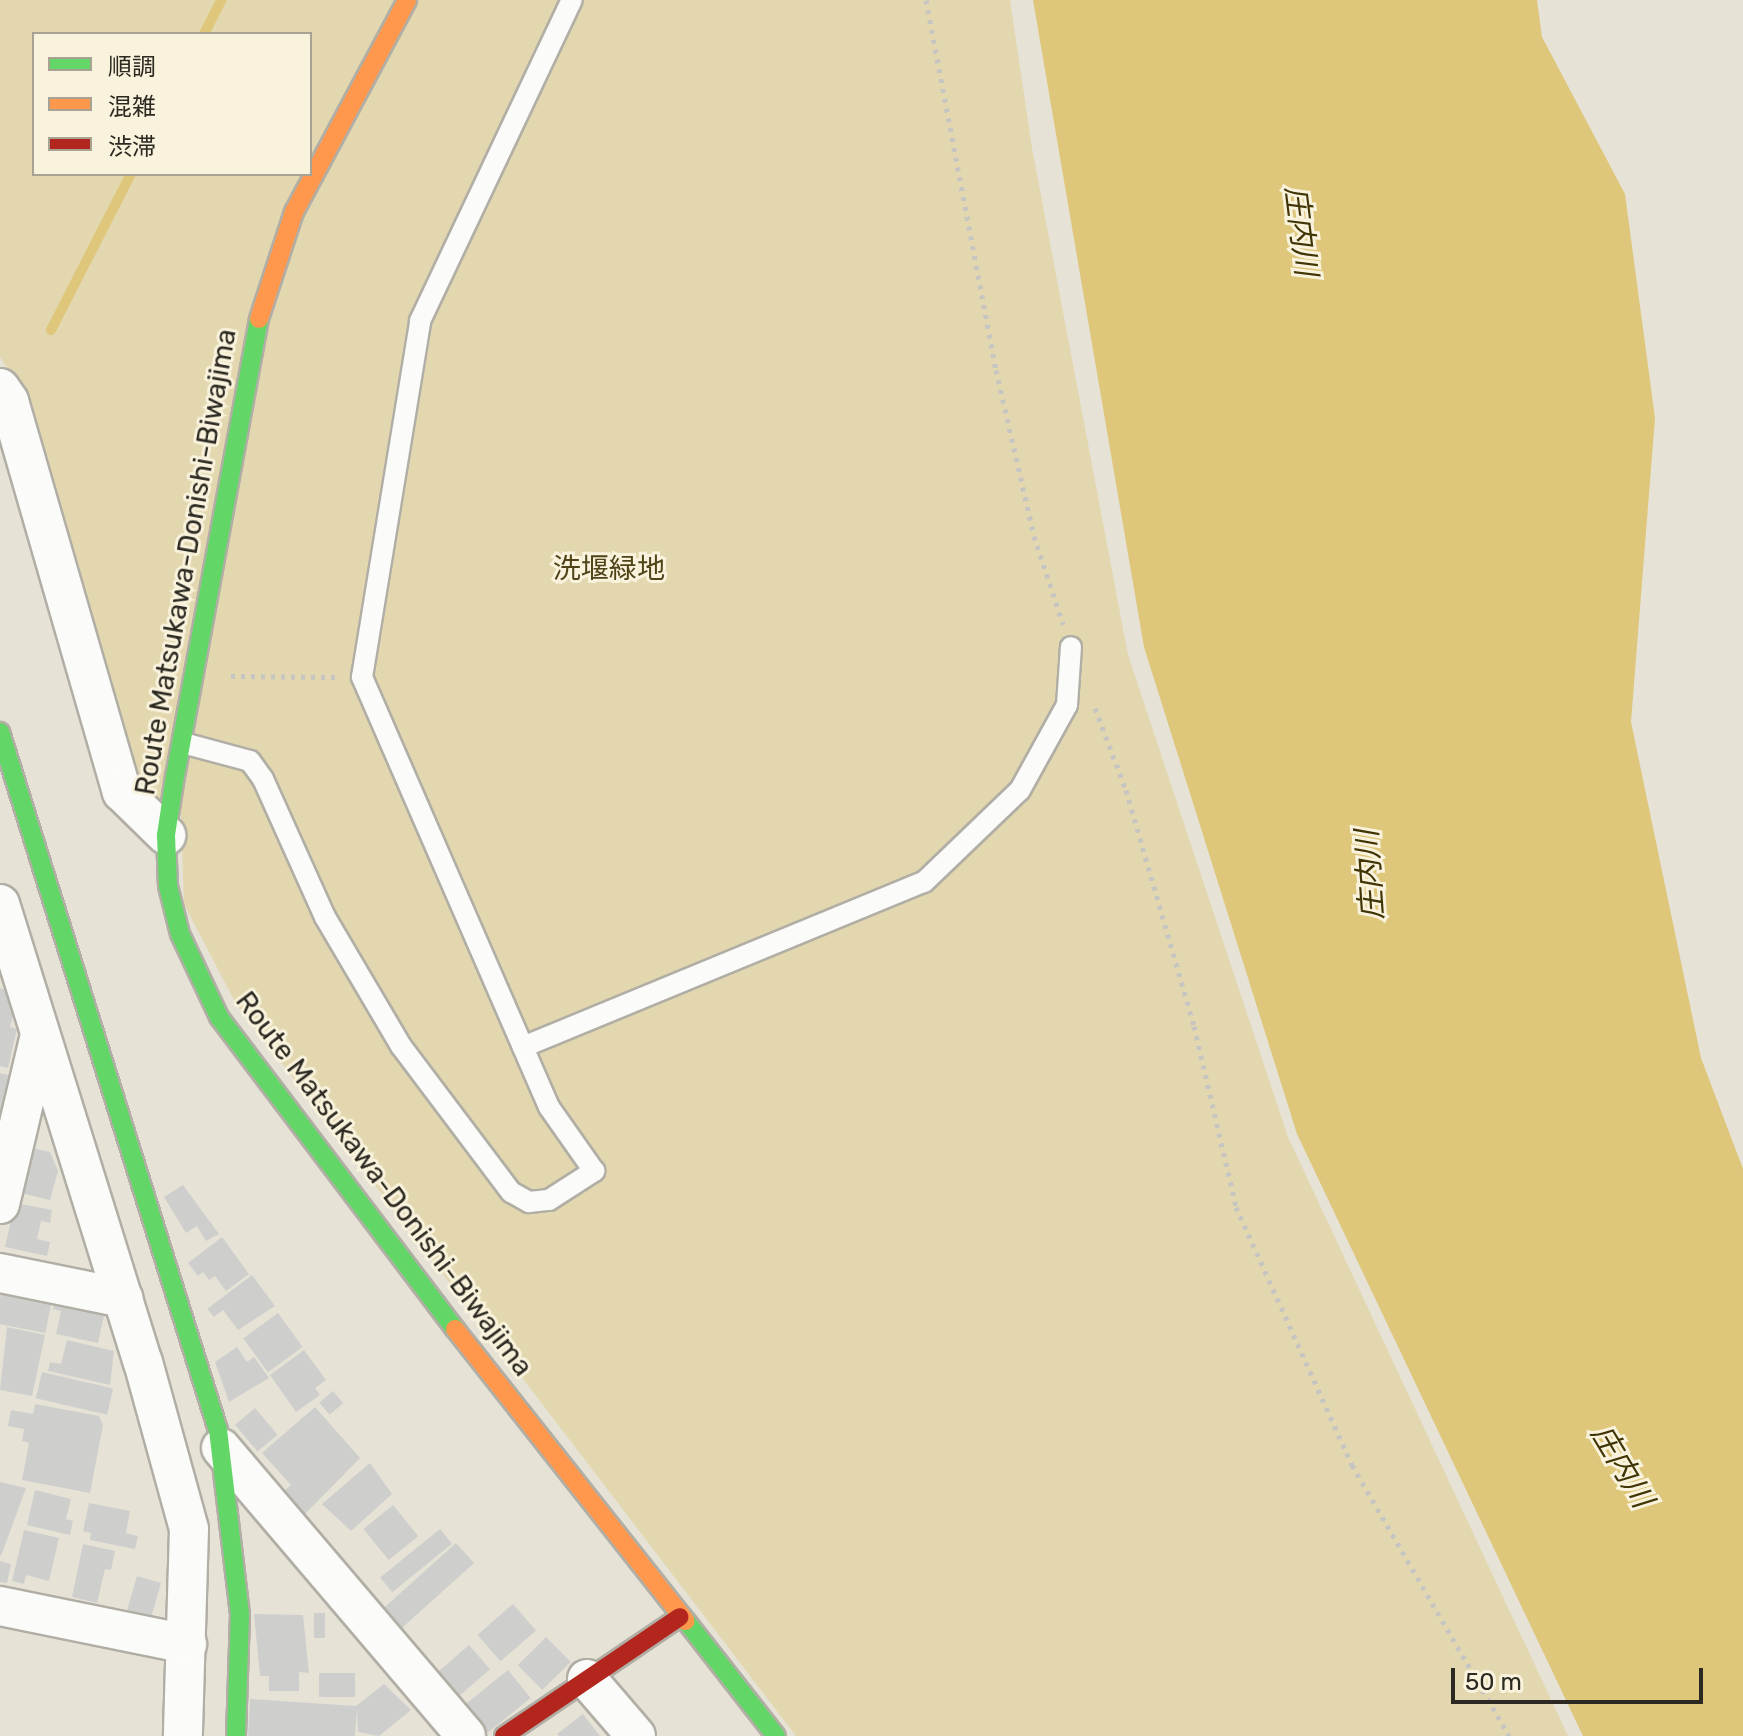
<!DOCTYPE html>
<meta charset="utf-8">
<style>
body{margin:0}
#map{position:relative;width:1743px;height:1736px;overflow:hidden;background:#e6e2d6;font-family:Rubik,"Noto Sans JP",sans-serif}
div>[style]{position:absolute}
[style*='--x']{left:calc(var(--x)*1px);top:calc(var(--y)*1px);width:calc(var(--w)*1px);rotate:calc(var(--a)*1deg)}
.green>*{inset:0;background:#e3d7af}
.water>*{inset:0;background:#dec77a}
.stream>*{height:10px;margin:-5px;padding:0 5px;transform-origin:5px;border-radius:5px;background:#dec77a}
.building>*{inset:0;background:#cecfcd;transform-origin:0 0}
.path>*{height:5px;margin-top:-2.5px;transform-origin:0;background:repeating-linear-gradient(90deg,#c6c5c1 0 4px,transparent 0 10px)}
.roads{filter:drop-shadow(2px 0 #b1aea5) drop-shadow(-2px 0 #b1aea5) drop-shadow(0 2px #b1aea5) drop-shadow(0 -2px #b1aea5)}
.lane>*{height:20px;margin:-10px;padding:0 10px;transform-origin:10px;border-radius:10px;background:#fbfbf9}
.street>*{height:38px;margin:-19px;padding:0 19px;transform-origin:19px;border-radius:19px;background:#fbfbf9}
.fast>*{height:18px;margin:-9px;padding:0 9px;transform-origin:9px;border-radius:9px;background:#63d668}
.slow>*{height:18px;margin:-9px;padding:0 9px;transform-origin:9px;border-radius:9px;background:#ff974d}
.jam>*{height:18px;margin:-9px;padding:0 9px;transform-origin:9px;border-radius:9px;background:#b3261e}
span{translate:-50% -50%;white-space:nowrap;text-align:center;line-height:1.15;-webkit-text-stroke:6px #f9f3dd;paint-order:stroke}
.street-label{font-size:28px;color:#2b2921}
.park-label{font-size:28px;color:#4f4317}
.water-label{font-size:30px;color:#413506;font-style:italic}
.legend{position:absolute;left:32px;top:32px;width:280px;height:144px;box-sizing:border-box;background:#f9f3dd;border:2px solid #a7a292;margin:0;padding:10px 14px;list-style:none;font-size:24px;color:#2b2921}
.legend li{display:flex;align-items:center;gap:16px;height:40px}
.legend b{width:40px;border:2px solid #a7a292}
.scale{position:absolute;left:1451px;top:1668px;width:252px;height:36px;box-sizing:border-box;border:4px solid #2b2921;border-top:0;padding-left:10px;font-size:24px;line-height:28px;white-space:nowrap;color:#2b2921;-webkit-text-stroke:6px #f9f3dd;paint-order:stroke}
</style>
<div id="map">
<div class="green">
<i style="clip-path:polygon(evenodd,0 0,1010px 0,1032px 148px,1128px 655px,1288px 1137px,1568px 1736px,796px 1736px,235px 1002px,184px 904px,181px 816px,129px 776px,16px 381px,0 357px,0 0,34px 34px,310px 34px,310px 174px,34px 174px,34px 34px)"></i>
</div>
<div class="water">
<i style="clip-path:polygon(1033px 0,1537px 0,1542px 37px,1625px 194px,1655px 418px,1631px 722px,1701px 1058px,1743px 1169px,1743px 1736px,1583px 1736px,1297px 1134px,1144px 647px)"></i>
</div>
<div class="stream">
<i style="--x:204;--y:34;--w:38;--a:-63"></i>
<i style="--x:51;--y:330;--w:175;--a:-62.9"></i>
</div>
<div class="building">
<i style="clip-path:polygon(0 988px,6px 990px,13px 1016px,10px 1027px,17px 1029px,8px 1068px,0 1066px)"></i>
<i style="clip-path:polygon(0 1073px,9px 1075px,1px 1110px,0 1110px)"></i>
<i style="clip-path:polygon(23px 1146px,50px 1152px,58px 1171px,50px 1200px,13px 1191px)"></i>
<i style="clip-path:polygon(183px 1185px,219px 1234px,206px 1241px,197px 1226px,186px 1233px,164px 1197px)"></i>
<i style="clip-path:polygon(15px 1203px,52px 1210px,50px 1223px,41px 1221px,37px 1239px,50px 1242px,47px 1256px,5px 1247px)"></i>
<i style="clip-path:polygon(222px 1237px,249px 1274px,226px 1291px,215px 1276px,209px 1280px,203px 1272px,198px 1276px,188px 1263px)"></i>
<i style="clip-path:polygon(252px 1275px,275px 1306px,238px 1330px,223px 1310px,214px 1317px,207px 1309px)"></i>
<i style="left:2px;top:1289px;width:51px;height:35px;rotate:11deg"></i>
<i style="clip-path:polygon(55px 1300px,105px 1311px,98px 1343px,56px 1334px,61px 1311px,53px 1309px)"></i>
<i style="left:278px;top:1313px;width:42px;height:43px;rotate:54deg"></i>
<i style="clip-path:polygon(7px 1327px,45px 1335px,32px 1396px,0 1390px)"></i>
<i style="clip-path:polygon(67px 1340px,114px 1351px,110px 1385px,48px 1371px,50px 1362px,61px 1364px)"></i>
<i style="clip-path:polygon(237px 1347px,247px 1362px,254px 1357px,269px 1378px,229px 1402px,215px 1362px)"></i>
<i style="clip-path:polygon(304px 1350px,326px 1380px,315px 1388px,320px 1395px,296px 1412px,270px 1375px)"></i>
<i style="left:42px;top:1372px;width:73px;height:27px;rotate:13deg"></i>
<i style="left:333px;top:1391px;width:16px;height:18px;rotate:50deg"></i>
<i style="clip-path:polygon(35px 1404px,99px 1416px,103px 1425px,90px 1493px,22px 1480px,29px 1443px,22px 1441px,24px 1429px,8px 1426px,11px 1410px,33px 1414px)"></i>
<i style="clip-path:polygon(315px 1407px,360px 1458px,304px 1515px,283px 1492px,291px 1485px,262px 1453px)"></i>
<i style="left:255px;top:1408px;width:35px;height:26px;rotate:50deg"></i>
<i style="clip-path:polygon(370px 1463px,392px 1494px,351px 1531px,322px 1504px)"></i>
<i style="clip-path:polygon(0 1482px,26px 1488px,1px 1556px,0 1555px)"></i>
<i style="clip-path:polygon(35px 1490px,71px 1499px,66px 1519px,73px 1521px,70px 1535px,27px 1525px)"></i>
<i style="clip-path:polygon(89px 1503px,130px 1511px,126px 1533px,138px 1536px,135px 1549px,90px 1540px,91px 1533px,83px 1531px)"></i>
<i style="left:393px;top:1505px;width:40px;height:38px;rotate:51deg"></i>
<i style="left:440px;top:1529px;width:19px;height:77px;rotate:51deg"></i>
<i style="clip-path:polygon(24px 1530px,59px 1538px,49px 1581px,26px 1575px,24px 1584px,12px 1581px)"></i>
<i style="left:456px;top:1543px;width:27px;height:99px;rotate:48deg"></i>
<i style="clip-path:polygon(83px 1544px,115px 1551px,111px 1570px,105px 1569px,97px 1603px,72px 1597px)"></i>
<i style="clip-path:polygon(0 1561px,11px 1564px,7px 1583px,0 1582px)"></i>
<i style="left:137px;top:1576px;width:25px;height:36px;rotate:16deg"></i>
<i style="left:513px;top:1604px;width:35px;height:47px;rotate:49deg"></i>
<i style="left:314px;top:1613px;width:11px;height:25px"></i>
<i style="clip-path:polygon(254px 1614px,303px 1615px,309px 1673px,299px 1672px,299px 1691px,269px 1691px,269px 1676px,260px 1676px)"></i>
<i style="left:546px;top:1637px;width:35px;height:40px;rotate:45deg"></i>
<i style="left:469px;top:1645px;width:32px;height:46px;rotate:49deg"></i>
<i style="left:508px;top:1670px;width:36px;height:55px;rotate:51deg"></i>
<i style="left:319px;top:1673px;width:36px;height:24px"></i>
<i style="clip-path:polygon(384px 1684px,411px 1710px,379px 1736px,358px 1732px,357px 1709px,355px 1736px,248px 1736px,250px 1699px,356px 1706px)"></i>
<i style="clip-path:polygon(583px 1714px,600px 1736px,559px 1736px,557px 1734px)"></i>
</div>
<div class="path">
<i style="--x:926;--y:0;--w:377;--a:79.3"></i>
<i style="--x:996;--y:370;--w:170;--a:77.1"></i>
<i style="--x:1034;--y:536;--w:93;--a:71.8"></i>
<i style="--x:231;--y:676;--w:106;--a:0.5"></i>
<i style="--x:1095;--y:708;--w:88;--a:69.3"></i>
<i style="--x:1126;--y:790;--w:246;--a:73.9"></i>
<i style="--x:1194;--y:1026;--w:186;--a:76.9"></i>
<i style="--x:1236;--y:1207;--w:283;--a:65.8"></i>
<i style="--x:1352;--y:1465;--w:313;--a:59.9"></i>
</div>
<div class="roads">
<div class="lane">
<i style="--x:183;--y:743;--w:69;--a:15"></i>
<i style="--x:250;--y:761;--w:22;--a:54"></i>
<i style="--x:263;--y:779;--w:151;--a:65.8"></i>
<i style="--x:325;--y:917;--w:150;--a:59.5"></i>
<i style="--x:401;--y:1046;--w:183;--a:53"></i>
<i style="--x:511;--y:1192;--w:21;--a:29"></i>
<i style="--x:529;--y:1202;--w:20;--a:-6"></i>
<i style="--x:549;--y:1200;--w:54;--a:-32.8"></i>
<i style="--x:594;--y:1171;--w:78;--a:-125.1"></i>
<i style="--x:549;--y:1107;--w:469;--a:-113.5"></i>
<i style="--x:362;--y:677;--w:361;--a:-80.7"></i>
<i style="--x:420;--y:321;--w:355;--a:-64.7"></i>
<i style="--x:523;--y:1047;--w:434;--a:-22.4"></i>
<i style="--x:924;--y:882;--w:133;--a:-43.8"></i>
<i style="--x:1020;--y:790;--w:97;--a:-61.1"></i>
<i style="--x:1067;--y:705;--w:58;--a:-86.1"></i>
</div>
<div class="street">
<i style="--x:0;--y:388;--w:16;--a:55"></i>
<i style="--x:9;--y:401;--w:407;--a:73.9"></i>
<i style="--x:122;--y:792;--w:62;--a:44.3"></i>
<i style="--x:0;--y:904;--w:480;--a:72.7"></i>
<i style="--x:143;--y:1362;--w:173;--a:74.6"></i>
<i style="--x:189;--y:1529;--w:207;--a:91.7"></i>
<i style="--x:0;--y:1204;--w:174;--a:-76.7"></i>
<i style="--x:0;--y:1273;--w:126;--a:11.5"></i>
<i style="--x:221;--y:1448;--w:378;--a:49.6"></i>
<i style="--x:0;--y:1606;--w:191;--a:11.5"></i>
<i style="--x:587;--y:1679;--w:75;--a:49.3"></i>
</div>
<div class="fast">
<i style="--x:259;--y:319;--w:465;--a:100.4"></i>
<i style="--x:175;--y:776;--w:60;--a:98.7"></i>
<i style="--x:166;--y:835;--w:51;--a:87.8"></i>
<i style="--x:168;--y:886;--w:49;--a:76"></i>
<i style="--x:180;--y:934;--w:92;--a:64.8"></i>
<i style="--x:219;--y:1017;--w:391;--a:52.9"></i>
<i style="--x:0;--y:732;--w:731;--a:72.66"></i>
<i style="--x:218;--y:1430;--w:186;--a:83.2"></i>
<i style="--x:240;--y:1615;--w:121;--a:91.9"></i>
<i style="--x:686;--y:1621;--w:146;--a:52"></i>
</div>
<div class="slow">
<i style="--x:259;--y:319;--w:113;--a:-71.9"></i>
<i style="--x:294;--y:212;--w:240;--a:-61.9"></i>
<i style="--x:455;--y:1329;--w:372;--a:51.7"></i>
</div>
<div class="jam">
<i style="--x:504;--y:1736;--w:212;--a:-34.1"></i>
</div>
</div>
<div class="street-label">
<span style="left:186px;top:562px;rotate:-80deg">Route Matsukawa-Donishi-Biwajima</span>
<span style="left:384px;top:1184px;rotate:53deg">Route Matsukawa-Donishi-Biwajima</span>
</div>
<div class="park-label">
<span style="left:609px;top:569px">洗堰緑地</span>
</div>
<div class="water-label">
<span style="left:1301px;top:231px;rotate:83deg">庄内川</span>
<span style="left:1370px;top:875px;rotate:-94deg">庄内川</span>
<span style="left:1622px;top:1466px;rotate:59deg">庄内川</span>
</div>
<ul class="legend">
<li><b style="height:10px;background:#63d668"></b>順調</li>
<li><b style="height:10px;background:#ff974d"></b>混雑</li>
<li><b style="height:10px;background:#b3261e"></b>渋滞</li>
</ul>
<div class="scale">50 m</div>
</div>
